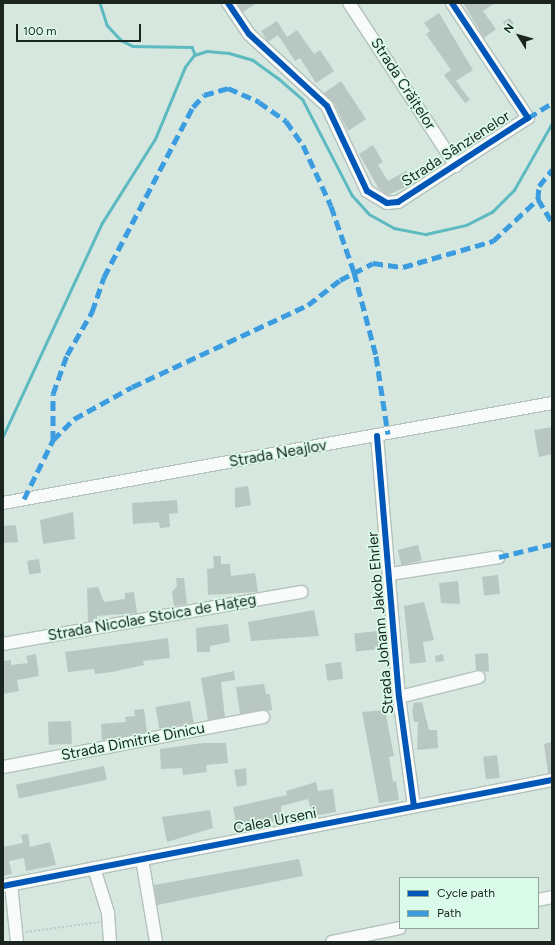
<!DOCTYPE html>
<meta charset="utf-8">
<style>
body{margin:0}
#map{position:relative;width:555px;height:945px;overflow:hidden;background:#d5e7de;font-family:Figtree,sans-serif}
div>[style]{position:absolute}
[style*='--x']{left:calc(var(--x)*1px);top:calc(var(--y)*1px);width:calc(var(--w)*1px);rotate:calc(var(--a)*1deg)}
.stream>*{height:2.5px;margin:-1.25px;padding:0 1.25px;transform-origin:1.25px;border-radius:1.25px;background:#5dbac0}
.building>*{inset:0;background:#b8c7c2;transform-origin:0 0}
.path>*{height:1.5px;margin-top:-0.75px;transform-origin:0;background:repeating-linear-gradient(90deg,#c0c7c4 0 2px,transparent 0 4px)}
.roads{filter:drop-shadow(1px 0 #b3c2ba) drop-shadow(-1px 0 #b3c2ba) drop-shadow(0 1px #b3c2ba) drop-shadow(0 -1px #b3c2ba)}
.minor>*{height:12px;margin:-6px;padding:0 6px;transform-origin:6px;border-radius:6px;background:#f9fbfa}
.quiet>*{height:5px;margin-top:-2.5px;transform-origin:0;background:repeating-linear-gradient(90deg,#3b9ce0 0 10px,transparent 0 15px)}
.cycleway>*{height:6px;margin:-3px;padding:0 3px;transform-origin:3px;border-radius:3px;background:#0057b8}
span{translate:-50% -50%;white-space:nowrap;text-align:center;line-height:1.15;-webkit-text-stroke:3.5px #dbfbea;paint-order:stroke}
.street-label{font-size:15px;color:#1a251f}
.frame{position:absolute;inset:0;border:4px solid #1a251f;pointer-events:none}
.legend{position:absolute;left:399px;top:877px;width:140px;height:52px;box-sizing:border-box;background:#dbfbea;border:1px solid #8ea599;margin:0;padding:5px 7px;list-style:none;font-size:12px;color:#1a251f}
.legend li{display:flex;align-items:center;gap:8px;height:20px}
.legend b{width:20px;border:1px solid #8ea599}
.north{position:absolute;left:499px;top:16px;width:40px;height:40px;-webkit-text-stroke:3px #dbfbea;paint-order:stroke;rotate:307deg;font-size:11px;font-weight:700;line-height:16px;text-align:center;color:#1a251f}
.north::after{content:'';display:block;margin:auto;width:14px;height:18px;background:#1a251f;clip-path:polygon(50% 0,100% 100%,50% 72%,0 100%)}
.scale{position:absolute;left:16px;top:24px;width:125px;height:18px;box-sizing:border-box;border:2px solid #1a251f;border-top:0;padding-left:5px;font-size:12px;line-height:14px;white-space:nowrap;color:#1a251f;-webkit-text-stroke:3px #dbfbea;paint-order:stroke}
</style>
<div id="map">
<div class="stream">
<i style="--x:100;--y:3;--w:23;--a:72"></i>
<i style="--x:107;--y:25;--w:21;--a:47"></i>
<i style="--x:121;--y:40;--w:13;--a:27"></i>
<i style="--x:133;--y:46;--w:59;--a:1"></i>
<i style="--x:192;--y:47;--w:8;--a:67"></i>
<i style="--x:3;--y:436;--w:235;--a:-65.1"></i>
<i style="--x:102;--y:223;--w:99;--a:-57.8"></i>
<i style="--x:155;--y:139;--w:78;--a:-67.4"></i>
<i style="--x:185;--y:67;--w:15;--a:-53"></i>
<i style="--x:194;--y:55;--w:14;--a:-17"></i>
<i style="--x:207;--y:51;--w:22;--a:5"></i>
<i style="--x:229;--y:53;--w:25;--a:16"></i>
<i style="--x:253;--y:60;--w:31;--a:36"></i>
<i style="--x:278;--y:78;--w:33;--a:41"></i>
<i style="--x:303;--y:100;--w:107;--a:62.7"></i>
<i style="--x:352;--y:195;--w:25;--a:48"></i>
<i style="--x:369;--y:214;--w:29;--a:29"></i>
<i style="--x:394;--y:228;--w:33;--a:11"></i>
<i style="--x:426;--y:234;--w:41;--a:-12.7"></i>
<i style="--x:466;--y:225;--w:29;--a:-27"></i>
<i style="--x:492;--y:212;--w:31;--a:-45"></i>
<i style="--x:514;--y:190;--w:77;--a:-60.4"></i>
</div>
<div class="building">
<i style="clip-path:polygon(237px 3px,257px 3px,243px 12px)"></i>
<i style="clip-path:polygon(463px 3px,495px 3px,483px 11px,496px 29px,484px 38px)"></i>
<i style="clip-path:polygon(439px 13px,473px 70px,456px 81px,470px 100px,465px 103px,444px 75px,451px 70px,426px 34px,430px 31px,424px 23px)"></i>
<i style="clip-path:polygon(510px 18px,514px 24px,506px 28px,503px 22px)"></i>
<i style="clip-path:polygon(277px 21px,287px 37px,297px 30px,314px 54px,320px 50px,334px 71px,316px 83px,300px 58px,295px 61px,278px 35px,268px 42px,261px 31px)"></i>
<i style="clip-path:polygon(341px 81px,366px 119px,348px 131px,334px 103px,324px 93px)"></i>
<i style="clip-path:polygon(373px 145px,383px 162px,378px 165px,388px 181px,406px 171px,414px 183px,388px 195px,379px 189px,359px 154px)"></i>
<i style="clip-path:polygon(552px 427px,552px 454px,539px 457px,534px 430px)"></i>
<i style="clip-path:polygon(248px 486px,251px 505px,235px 508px,235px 488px)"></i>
<i style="clip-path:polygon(177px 500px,178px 513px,169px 514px,170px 527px,160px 528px,159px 522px,133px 524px,132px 503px)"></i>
<i style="clip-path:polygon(73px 512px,75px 539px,43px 544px,40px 520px)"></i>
<i style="clip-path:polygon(16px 525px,18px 542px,3px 543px,3px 526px)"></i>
<i style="left:418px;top:545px;width:16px;height:21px;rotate:76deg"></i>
<i style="clip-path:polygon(213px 556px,221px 556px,221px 564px,230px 564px,231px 576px,255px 573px,258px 592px,208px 595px,207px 569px,214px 568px)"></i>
<i style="left:39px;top:559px;width:14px;height:12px;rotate:82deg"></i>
<i style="left:498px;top:575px;width:19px;height:16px;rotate:84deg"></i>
<i style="clip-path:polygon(176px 578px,184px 578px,187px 604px,174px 606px,172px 592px,177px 586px)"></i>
<i style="clip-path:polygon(458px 581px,460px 604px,441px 603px,439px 583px)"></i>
<i style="clip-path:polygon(98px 587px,104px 602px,125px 599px,125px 593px,134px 592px,137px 613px,97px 616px,97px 620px,88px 622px,87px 588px)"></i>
<i style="clip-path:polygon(424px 602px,434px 640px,423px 642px,426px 662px,410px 664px,404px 606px)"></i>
<i style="clip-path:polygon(314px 610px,319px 636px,251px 641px,248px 622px)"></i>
<i style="clip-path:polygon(228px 624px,230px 642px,210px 646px,210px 652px,197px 652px,196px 628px)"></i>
<i style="left:378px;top:631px;width:18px;height:24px;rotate:84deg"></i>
<i style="clip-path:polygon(168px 638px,170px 658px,143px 661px,144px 665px,112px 672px,95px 674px,94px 669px,68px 672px,65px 652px)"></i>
<i style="clip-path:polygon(488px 653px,489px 672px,476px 670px,475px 654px)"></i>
<i style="clip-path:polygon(36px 654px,39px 676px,17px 680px,19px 691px,3px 694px,3px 661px,11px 660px,11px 665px,28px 663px,26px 656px)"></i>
<i style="clip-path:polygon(443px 654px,444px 661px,436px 662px,435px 656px)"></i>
<i style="left:341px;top:662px;width:17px;height:16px;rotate:83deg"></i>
<i style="clip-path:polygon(234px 671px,235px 680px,221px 682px,225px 717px,208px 720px,201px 678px)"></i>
<i style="clip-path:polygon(264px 684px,266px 694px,270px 694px,272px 710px,240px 714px,236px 687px)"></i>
<i style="left:190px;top:701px;width:22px;height:35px;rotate:80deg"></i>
<i style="clip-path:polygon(422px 702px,429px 730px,437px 730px,438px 748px,417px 750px,418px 722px,414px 722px,412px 710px,414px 703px)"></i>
<i style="clip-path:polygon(144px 709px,147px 732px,102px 740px,101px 724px,126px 722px,125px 717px,135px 716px,134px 710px)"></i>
<i style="clip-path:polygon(385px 710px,394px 756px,389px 757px,393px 782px,396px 781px,399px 800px,379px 803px,362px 712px)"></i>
<i style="left:71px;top:721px;width:23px;height:23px;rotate:88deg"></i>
<i style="clip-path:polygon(552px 742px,552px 773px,548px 773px,544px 744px)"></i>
<i style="clip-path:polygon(203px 743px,226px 743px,228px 763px,206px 765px,207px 772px,183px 775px,182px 768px,161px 769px,160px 749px)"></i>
<i style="left:497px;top:755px;width:23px;height:14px;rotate:83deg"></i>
<i style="left:104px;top:766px;width:14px;height:90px;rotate:78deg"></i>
<i style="clip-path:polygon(246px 768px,247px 785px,237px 787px,234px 770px)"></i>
<i style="clip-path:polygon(316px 782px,318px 791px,333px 789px,336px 812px,313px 816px,308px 799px,281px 806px,282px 820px,237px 829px,233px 807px,287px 795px,286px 791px)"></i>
<i style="clip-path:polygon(210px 810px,213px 828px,167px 842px,162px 817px)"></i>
<i style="clip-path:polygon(28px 834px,30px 847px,50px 842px,56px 865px,26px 871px,24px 858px,9px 861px,12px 874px,3px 876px,3px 847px,23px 843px,21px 835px)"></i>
<i style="clip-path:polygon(299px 859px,303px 876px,157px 905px,154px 885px)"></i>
</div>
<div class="path">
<i style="--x:26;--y:932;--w:75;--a:-7.7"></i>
</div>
<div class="roads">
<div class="minor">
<i style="--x:228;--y:3;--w:37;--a:56"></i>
<i style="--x:249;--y:34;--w:106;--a:42.7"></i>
<i style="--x:327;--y:106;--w:94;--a:64.8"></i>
<i style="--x:367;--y:191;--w:23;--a:31"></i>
<i style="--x:387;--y:203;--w:11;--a:-5"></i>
<i style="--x:398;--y:202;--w:155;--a:-32.9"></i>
<i style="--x:528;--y:118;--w:138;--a:-123.5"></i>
<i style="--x:349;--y:3;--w:195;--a:56.7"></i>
<i style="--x:377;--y:436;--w:262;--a:85.2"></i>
<i style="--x:399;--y:697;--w:110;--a:82.2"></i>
<i style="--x:3;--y:503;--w:558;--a:-10.32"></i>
<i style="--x:391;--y:574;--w:109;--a:-8.9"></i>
<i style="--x:3;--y:644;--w:303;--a:-9.9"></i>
<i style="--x:399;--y:697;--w:82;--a:-14"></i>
<i style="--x:3;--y:767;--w:265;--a:-10.9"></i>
<i style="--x:142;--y:859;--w:84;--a:80.4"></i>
<i style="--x:94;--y:868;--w:47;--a:72.7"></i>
<i style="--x:108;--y:913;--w:29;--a:86"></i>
<i style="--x:11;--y:884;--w:58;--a:84.1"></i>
<i style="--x:3;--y:886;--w:559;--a:-10.93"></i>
<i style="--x:538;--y:900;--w:14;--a:-12"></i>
<i style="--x:332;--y:942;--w:69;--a:-11.6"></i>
</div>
</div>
<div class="quiet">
<i style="--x:528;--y:118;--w:28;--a:-32"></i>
<i style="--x:538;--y:199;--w:27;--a:59"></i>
<i style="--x:53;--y:440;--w:46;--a:-90"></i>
<i style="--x:53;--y:394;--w:41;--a:-70.3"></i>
<i style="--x:67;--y:355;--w:50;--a:-59.8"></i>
<i style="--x:92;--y:312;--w:37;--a:-71"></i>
<i style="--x:104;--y:277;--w:192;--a:-62.4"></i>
<i style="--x:193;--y:107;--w:16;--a:-47"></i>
<i style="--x:204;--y:95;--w:25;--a:-16"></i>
<i style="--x:228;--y:88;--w:34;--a:24"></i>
<i style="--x:259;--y:102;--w:33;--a:35"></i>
<i style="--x:286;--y:121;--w:29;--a:55"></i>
<i style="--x:303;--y:145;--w:67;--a:65.3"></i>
<i style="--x:331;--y:206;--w:70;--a:70.8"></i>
<i style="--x:354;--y:272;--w:87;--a:75.3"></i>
<i style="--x:376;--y:356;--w:79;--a:81.3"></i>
<i style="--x:24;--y:499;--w:66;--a:-63.8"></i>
<i style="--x:53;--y:440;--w:30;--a:-45"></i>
<i style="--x:74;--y:419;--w:66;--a:-28.9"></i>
<i style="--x:132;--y:387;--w:194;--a:-25"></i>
<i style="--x:308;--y:305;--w:41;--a:-38"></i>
<i style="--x:340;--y:280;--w:37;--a:-27"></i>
<i style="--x:373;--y:263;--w:30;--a:8"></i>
<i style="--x:403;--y:267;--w:94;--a:-16.1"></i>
<i style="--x:493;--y:241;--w:62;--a:-43"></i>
<i style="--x:538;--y:199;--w:13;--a:-86"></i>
<i style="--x:539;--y:186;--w:21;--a:-51"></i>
<i style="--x:499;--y:557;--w:55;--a:-13.8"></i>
</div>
<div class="cycleway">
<i style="--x:228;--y:3;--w:37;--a:56"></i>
<i style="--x:249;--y:34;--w:106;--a:42.7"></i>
<i style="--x:327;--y:106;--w:94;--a:64.8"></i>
<i style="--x:367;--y:191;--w:23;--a:31"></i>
<i style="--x:387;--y:203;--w:11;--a:-5"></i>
<i style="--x:398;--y:202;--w:155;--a:-32.9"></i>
<i style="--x:528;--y:118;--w:138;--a:-123.5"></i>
<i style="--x:377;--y:436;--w:262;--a:85.2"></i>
<i style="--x:399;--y:697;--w:110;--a:82.2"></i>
<i style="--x:3;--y:886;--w:559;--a:-10.93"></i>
</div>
<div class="street-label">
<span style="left:403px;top:84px;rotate:57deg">Strada Crăițelor</span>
<span style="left:456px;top:149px;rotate:-33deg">Strada Sânzienelor</span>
<span style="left:278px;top:454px;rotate:-10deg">Strada Neajlov</span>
<span style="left:152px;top:618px;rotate:-10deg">Strada Nicolae Stoica de Hațeg</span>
<span style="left:381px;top:623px;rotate:-95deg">Strada Johann Jakob Ehrler</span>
<span style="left:133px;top:742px;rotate:-11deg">Strada Dimitrie Dinicu</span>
<span style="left:275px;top:821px;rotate:-11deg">Calea Urseni</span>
</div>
<div class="frame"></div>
<ul class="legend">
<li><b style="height:5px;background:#0057b8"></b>Cycle path</li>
<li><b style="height:5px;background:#3b9ce0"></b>Path</li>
</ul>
<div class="north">N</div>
<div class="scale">100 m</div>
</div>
